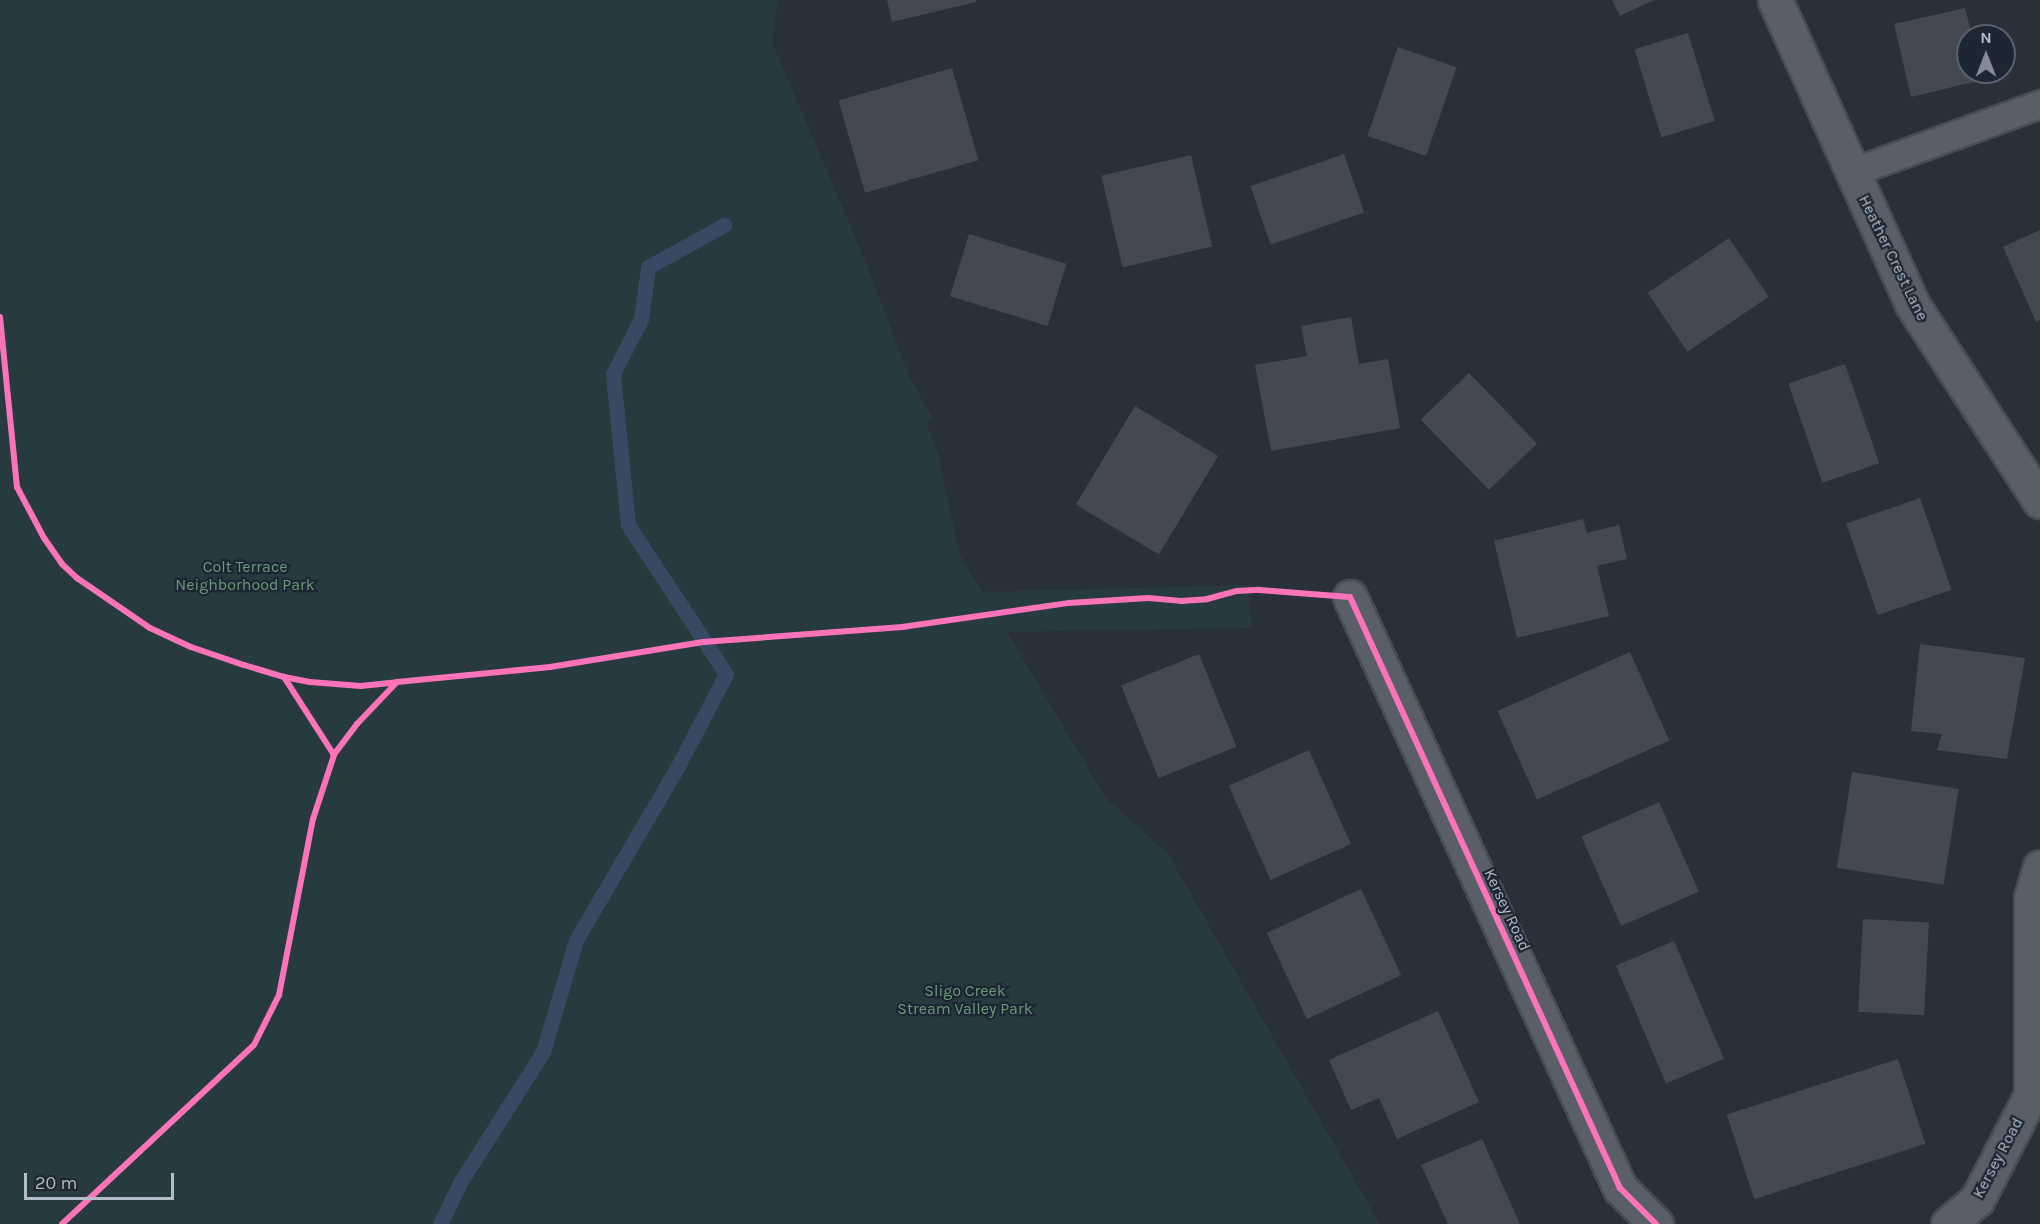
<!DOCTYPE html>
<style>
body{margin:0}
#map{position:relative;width:2040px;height:1224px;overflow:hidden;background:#2a3038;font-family:Karla,sans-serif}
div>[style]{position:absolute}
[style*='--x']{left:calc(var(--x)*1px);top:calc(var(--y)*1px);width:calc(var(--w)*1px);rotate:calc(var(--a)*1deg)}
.green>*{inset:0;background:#273a3e}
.stream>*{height:15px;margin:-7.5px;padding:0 7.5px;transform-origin:7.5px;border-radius:7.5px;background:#384963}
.building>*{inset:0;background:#444950;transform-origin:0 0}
.roads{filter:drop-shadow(2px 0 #484c53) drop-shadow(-2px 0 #484c53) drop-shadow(0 2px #484c53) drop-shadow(0 -2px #484c53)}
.lane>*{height:27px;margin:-13.5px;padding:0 13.5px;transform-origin:13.5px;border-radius:13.5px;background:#5a5e66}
.street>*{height:33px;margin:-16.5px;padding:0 16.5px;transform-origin:16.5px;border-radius:16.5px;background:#5a5e66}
.cycleway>*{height:6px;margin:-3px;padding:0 3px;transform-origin:3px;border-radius:3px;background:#fb73b8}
span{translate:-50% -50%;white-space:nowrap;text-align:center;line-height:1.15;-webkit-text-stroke:4.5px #1d2633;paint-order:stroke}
.street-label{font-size:16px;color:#b4bcc9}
.park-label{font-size:16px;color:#6b9a76}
.north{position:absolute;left:1956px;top:24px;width:60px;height:60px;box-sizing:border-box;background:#1d2633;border:2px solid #59626f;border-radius:50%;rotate:0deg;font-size:16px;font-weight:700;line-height:24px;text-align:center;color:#b4bcc9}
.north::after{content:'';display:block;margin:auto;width:21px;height:27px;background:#848b96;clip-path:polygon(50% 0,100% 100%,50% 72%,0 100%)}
.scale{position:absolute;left:24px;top:1173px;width:150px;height:27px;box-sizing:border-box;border:3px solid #b4bcc9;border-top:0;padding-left:8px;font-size:18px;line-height:21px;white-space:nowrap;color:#b4bcc9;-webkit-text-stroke:4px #1d2633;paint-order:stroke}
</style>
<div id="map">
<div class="green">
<i style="clip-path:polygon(0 0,778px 0,772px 42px,864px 258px,910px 378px,933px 418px,926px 423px,938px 453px,959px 553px,982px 592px,1247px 585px,1252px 628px,1007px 632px,1106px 798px,1168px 854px,1380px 1224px,0 1224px)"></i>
</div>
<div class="stream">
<i style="--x:440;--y:1224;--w:48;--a:-64"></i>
<i style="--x:461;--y:1181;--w:153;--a:-57.6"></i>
<i style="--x:543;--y:1052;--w:117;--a:-73.6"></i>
<i style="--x:576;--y:940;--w:202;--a:-59.6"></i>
<i style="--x:678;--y:766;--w:104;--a:-62.4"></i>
<i style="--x:726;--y:674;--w:178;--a:-123.3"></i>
<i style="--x:628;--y:525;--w:152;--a:-95.7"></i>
<i style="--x:613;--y:374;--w:62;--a:-63"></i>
<i style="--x:641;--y:319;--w:52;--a:-82.3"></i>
<i style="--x:648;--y:267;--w:87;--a:-28.9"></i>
</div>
<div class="building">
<i style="clip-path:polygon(887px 0,976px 0,976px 2px,892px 22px)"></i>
<i style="clip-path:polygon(1612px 0,1654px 0,1620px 16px)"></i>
<i style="clip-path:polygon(1965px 8px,1972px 36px,1968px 36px,1968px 72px,1980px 72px,1982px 80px,1911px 97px,1894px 24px)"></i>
<i style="left:1688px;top:33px;width:92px;height:56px;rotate:73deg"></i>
<i style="left:1398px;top:47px;width:62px;height:94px;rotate:19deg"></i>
<i style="left:952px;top:68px;width:96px;height:118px;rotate:74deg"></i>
<i style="left:1344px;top:154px;width:62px;height:99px;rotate:71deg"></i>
<i style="left:1191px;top:155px;width:94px;height:92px;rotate:77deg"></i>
<i style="clip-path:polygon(2040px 230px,2040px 320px,2036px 322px,2003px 247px)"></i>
<i style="left:969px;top:234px;width:102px;height:65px;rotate:17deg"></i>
<i style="left:1729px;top:238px;width:71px;height:98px;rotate:56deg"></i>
<i style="clip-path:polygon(1351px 317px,1359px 364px,1388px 359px,1400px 428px,1271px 451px,1255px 365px,1307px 356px,1301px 326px)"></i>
<i style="left:1845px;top:364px;width:105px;height:60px;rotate:71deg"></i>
<i style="left:1469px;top:373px;width:98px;height:67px;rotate:46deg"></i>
<i style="left:1135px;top:406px;width:97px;height:115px;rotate:31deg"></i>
<i style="left:1920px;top:498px;width:97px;height:78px;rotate:71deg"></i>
<i style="clip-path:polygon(1583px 519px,1587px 533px,1619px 525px,1627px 559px,1597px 566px,1609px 616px,1517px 638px,1494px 541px)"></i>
<i style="clip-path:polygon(1920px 644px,2025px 658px,2007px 759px,1937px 750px,1942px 734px,1911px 731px)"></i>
<i style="left:1630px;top:652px;width:97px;height:145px;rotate:66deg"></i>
<i style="left:1199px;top:654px;width:100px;height:84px;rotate:68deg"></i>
<i style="left:1309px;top:750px;width:103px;height:88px;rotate:66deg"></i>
<i style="left:1852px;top:772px;width:108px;height:97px;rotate:9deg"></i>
<i style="left:1659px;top:802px;width:98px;height:85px;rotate:66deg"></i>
<i style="left:1361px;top:889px;width:95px;height:104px;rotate:65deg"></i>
<i style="left:1863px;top:919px;width:66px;height:93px;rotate:3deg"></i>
<i style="left:1674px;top:941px;width:128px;height:63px;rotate:67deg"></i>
<i style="clip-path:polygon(1438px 1011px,1479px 1102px,1397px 1139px,1379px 1098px,1351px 1110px,1329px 1060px)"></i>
<i style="left:1898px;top:1059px;width:89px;height:180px;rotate:72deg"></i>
<i style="clip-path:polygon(1482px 1139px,1520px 1224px,1448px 1224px,1421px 1165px)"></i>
</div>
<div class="roads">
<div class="lane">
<i style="--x:1852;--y:172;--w:200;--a:-19.9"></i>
</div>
<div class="street">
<i style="--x:1775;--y:0;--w:333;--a:65.7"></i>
<i style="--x:1912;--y:304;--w:235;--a:57"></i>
<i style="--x:1350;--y:597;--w:650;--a:65.45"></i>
<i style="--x:1620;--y:1188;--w:51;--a:45"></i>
<i style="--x:1948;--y:1224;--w:38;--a:-40"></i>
<i style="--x:1977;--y:1200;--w:118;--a:-62.8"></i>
<i style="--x:2031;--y:1095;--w:197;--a:-90"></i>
<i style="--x:2031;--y:898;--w:32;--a:-74"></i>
</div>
</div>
<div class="cycleway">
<i style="--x:0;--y:317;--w:171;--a:84.3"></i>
<i style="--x:17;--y:487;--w:58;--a:62.1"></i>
<i style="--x:44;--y:538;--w:32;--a:55"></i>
<i style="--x:62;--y:564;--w:21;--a:43"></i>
<i style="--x:77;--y:578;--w:88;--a:34.4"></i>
<i style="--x:150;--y:628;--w:45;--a:24.9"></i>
<i style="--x:191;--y:647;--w:56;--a:18.8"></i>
<i style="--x:244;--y:665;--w:42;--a:16.7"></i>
<i style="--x:284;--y:677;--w:26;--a:11"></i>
<i style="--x:310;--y:682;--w:51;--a:4.5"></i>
<i style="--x:361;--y:686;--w:36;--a:-6"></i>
<i style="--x:397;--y:682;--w:58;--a:133.6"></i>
<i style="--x:357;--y:724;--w:39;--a:127"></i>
<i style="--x:334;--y:755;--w:93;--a:-122.7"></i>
<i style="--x:397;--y:682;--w:154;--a:-5.6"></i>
<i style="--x:550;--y:667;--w:155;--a:-9.3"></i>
<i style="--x:703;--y:642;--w:200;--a:-4.3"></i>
<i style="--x:902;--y:627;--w:169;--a:-8.2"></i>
<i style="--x:1069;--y:603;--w:79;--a:-3.6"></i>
<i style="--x:1148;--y:598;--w:33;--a:5"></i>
<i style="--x:1181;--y:601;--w:26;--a:-4"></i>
<i style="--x:1207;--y:599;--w:31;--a:-15"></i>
<i style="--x:1237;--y:591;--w:22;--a:-3"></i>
<i style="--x:1259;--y:590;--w:91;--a:4.4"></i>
<i style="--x:1350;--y:597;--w:650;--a:65.45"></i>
<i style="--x:1620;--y:1188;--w:51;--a:45"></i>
<i style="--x:62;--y:1224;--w:262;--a:-43"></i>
<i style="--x:254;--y:1045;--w:56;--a:-63.4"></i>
<i style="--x:279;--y:995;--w:179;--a:-79.1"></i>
<i style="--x:313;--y:819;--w:67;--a:-71.8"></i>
</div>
<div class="street-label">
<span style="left:1893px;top:258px;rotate:64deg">Heather Crest Lane</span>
<span style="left:1507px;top:910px;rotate:65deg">Kersey Road</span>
<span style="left:1998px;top:1158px;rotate:-62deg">Kersey Road</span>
</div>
<div class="park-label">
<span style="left:245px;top:576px">Colt Terrace<br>Neighborhood Park</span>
<span style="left:965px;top:1000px">Sligo Creek<br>Stream Valley Park</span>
</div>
<div class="north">N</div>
<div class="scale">20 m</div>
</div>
